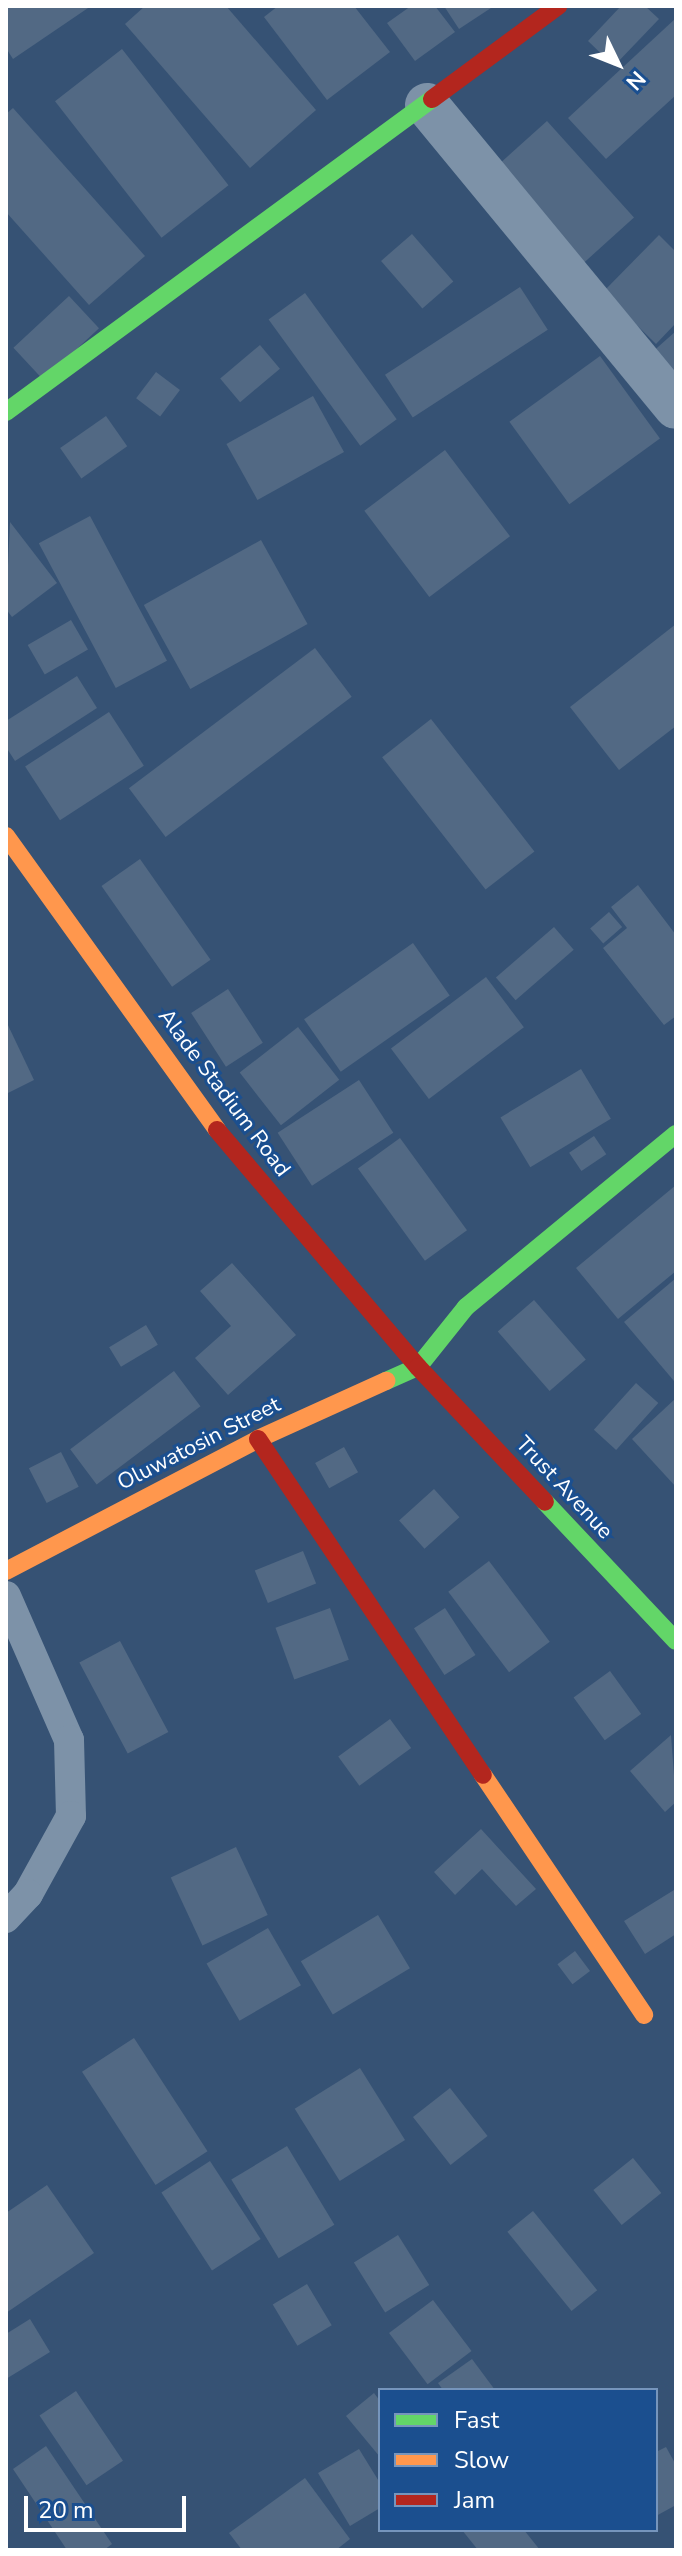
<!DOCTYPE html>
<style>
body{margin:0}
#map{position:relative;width:682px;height:2556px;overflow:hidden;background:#365274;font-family:"Nunito Sans",sans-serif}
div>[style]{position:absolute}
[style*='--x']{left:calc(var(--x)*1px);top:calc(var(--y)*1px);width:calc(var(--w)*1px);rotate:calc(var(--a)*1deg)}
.building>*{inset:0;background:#526984;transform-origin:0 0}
.lane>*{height:30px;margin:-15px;padding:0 15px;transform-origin:15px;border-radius:15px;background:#7d92a8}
.street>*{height:44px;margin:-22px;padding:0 22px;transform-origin:22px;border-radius:22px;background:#7d92a8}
.fast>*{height:18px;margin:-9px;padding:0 9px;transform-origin:9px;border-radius:9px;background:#63d668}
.slow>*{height:18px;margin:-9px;padding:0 9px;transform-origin:9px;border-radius:9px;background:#ff974d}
.jam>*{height:18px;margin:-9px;padding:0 9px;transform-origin:9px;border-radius:9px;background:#b3261e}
span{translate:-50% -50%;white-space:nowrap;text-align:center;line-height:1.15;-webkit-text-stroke:6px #1b4f8f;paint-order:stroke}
.street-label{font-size:22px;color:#fff}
.frame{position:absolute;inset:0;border:8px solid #fff;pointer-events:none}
.legend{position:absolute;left:378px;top:2388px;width:280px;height:144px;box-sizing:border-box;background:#1b4f8f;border:2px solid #7695bc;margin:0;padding:10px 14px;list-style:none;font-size:24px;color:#fff}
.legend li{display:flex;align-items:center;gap:16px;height:40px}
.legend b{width:40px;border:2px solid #7695bc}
.north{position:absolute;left:578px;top:24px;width:80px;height:80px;-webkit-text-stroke:6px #1b4f8f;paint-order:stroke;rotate:133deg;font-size:22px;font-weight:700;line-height:32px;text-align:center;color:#fff}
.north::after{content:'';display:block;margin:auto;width:28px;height:36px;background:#fff;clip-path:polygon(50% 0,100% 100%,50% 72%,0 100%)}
.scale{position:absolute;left:24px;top:2496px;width:162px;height:36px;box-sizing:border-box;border:4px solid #fff;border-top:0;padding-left:10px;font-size:24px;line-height:28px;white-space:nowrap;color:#fff;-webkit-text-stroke:6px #1b4f8f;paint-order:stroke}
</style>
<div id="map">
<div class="building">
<i style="clip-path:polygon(6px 6px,91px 6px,13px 59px,6px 48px)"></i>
<i style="clip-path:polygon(145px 6px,226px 6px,316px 110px,250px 168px,125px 24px)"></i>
<i style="clip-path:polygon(278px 6px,354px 6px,390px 52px,327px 100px,264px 17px)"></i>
<i style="clip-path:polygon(411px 6px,435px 6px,455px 32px,415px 61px,387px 23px)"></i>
<i style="clip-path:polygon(444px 6px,494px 6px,459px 29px)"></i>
<i style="clip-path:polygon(621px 6px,645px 6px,659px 19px,614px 66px,588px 41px)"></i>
<i style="clip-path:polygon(676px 18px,676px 95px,606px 159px,568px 118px)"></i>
<i style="left:122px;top:49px;width:173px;height:85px;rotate:52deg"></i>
<i style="clip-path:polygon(13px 108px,145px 256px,89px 305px,6px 212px,6px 114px)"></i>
<i style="left:547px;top:121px;width:130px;height:73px;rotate:48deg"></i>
<i style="left:412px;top:234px;width:63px;height:41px;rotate:49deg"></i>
<i style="clip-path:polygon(659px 235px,676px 252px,676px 323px,656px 344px,603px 292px)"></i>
<i style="left:520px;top:287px;width:51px;height:161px;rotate:57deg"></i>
<i style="left:305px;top:293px;width:156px;height:45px;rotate:54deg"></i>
<i style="left:69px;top:296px;width:44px;height:76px;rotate:47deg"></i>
<i style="clip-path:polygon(676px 331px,676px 386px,649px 355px)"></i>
<i style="left:260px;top:345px;width:31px;height:52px;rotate:50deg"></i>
<i style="left:600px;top:356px;width:102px;height:112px;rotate:54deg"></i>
<i style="left:156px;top:372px;width:30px;height:33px;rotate:37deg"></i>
<i style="left:313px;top:396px;width:64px;height:99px;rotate:61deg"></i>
<i style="left:106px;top:416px;width:37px;height:56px;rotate:55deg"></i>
<i style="left:445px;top:450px;width:108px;height:101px;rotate:53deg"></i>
<i style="left:90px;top:516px;width:164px;height:58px;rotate:62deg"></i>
<i style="clip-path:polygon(10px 522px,57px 583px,12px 617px,6px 609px)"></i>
<i style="left:261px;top:540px;width:96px;height:134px;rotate:61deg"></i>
<i style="left:71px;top:620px;width:34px;height:50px;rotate:60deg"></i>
<i style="clip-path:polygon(676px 624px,676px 726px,619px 770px,570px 707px)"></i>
<i style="left:315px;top:648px;width:61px;height:233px;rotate:53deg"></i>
<i style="clip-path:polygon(77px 676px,97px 708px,15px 761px,6px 747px,6px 721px)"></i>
<i style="left:109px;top:712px;width:64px;height:100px;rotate:57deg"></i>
<i style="left:431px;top:719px;width:168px;height:62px;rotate:52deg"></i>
<i style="left:140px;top:859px;width:123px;height:47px;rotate:55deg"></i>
<i style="clip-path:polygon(638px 885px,676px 935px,676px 1016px,664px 1025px,603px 948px,627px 928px,611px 907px)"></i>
<i style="left:609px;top:912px;width:20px;height:25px;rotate:49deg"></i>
<i style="left:554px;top:927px;width:30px;height:77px;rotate:49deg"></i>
<i style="left:413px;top:943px;width:64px;height:133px;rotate:55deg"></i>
<i style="left:486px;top:977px;width:63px;height:119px;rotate:53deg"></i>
<i style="left:228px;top:989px;width:64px;height:44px;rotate:57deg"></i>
<i style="clip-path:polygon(6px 1021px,34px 1080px,6px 1094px)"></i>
<i style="left:298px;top:1027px;width:67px;height:74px;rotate:52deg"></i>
<i style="left:581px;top:1069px;width:58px;height:94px;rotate:59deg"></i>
<i style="left:359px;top:1080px;width:63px;height:97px;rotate:57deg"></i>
<i style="left:594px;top:1136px;width:22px;height:30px;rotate:56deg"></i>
<i style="left:400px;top:1138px;width:114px;height:52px;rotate:54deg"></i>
<i style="clip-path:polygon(676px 1185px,676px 1271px,618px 1319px,576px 1268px)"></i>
<i style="clip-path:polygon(232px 1263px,296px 1335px,228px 1395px,195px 1358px,231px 1326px,200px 1291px)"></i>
<i style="clip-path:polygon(676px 1278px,676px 1379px,674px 1381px,624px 1322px)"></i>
<i style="left:534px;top:1300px;width:79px;height:48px;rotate:49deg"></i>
<i style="left:146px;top:1325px;width:23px;height:43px;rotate:59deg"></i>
<i style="left:174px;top:1371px;width:44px;height:130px;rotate:53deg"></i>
<i style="left:636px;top:1383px;width:30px;height:63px;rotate:42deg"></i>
<i style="clip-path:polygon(676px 1398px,676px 1487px,632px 1439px)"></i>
<i style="left:344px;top:1447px;width:29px;height:33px;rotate:61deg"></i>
<i style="left:61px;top:1452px;width:39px;height:36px;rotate:63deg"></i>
<i style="left:434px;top:1489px;width:38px;height:47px;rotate:48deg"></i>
<i style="left:303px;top:1551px;width:35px;height:52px;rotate:68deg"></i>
<i style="left:489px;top:1561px;width:101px;height:51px;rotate:53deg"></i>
<i style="left:330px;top:1608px;width:55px;height:58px;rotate:70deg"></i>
<i style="left:445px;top:1608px;width:56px;height:37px;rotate:57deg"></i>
<i style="left:120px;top:1641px;width:103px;height:46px;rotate:62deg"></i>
<i style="left:610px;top:1671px;width:53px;height:45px;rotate:54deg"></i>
<i style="left:390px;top:1719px;width:36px;height:64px;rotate:54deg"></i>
<i style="clip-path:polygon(671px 1735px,676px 1802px,665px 1812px,630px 1771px)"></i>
<i style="clip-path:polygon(481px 1829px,536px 1889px,516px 1906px,482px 1869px,455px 1895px,434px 1872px)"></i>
<i style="left:236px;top:1847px;width:75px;height:72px;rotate:65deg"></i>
<i style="clip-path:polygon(674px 1890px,676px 1934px,645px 1954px,624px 1921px)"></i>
<i style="left:378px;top:1915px;width:62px;height:90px;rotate:59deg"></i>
<i style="left:268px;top:1928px;width:66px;height:71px;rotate:60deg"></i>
<i style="left:575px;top:1951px;width:25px;height:22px;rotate:53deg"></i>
<i style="left:134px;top:2038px;width:135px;height:62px;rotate:57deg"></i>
<i style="left:360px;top:2068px;width:85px;height:77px;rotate:58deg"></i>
<i style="left:450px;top:2088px;width:61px;height:47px;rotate:52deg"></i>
<i style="left:287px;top:2146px;width:92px;height:65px;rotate:59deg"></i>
<i style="left:633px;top:2158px;width:45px;height:51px;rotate:51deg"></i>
<i style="left:210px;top:2161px;width:93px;height:58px;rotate:57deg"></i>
<i style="clip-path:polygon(47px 2185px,94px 2253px,6px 2313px,6px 2213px)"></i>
<i style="left:533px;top:2211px;width:102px;height:33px;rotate:51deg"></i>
<i style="left:398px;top:2235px;width:59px;height:52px;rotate:58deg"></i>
<i style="left:307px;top:2284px;width:48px;height:40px;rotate:59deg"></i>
<i style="left:433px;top:2300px;width:64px;height:55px;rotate:53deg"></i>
<i style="clip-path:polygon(30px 2319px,50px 2352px,6px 2379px,6px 2334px)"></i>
<i style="clip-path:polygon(472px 2359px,495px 2390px,443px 2390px,438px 2383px)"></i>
<i style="left:76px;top:2391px;width:84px;height:44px;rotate:56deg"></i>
<i style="clip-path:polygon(374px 2393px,380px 2401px,380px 2457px,346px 2416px)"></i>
<i style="clip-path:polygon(46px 2446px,112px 2544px,104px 2550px,67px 2550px,13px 2469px)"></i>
<i style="clip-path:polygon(666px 2447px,676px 2465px,676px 2505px,656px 2516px,656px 2452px)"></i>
<i style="clip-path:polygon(359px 2449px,380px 2483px,380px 2508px,350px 2526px,318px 2473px)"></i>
<i style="clip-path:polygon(305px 2478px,350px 2539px,336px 2550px,242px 2550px,229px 2533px)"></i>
<i style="clip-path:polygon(462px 2530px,524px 2530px,540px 2550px,478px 2550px)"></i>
</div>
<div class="lane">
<i style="--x:6;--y:1596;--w:157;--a:66.4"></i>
<i style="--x:69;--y:1740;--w:76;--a:88.5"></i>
<i style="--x:71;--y:1816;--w:89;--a:118.9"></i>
<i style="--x:28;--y:1894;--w:33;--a:133"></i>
</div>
<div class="street">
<i style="--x:427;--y:105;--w:391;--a:50.5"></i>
</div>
<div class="fast">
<i style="--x:6;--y:412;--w:529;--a:-36.31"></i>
<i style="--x:386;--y:1381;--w:35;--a:-24"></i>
<i style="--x:418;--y:1367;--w:77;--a:-51.3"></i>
<i style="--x:466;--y:1307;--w:272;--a:-39.5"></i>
<i style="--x:545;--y:1502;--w:191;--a:46.7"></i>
</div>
<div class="slow">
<i style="--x:6;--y:836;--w:362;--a:54.3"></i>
<i style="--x:6;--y:1571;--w:284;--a:-27.6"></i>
<i style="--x:258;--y:1439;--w:141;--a:-24.4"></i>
<i style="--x:483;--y:1775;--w:289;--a:56.1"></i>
</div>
<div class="jam">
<i style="--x:432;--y:99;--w:157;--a:-36.4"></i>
<i style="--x:217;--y:1130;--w:311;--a:49.7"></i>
<i style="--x:418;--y:1367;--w:185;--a:46.7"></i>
<i style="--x:258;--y:1439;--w:404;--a:56.2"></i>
</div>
<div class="street-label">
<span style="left:224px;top:1093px;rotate:53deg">Alade Stadium Road</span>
<span style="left:199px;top:1444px;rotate:-27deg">Oluwatosin Street</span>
<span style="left:564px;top:1488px;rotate:47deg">Trust Avenue</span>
</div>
<div class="frame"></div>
<ul class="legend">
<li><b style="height:10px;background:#63d668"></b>Fast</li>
<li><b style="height:10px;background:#ff974d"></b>Slow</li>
<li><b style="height:10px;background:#b3261e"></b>Jam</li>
</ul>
<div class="north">N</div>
<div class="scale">20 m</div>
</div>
